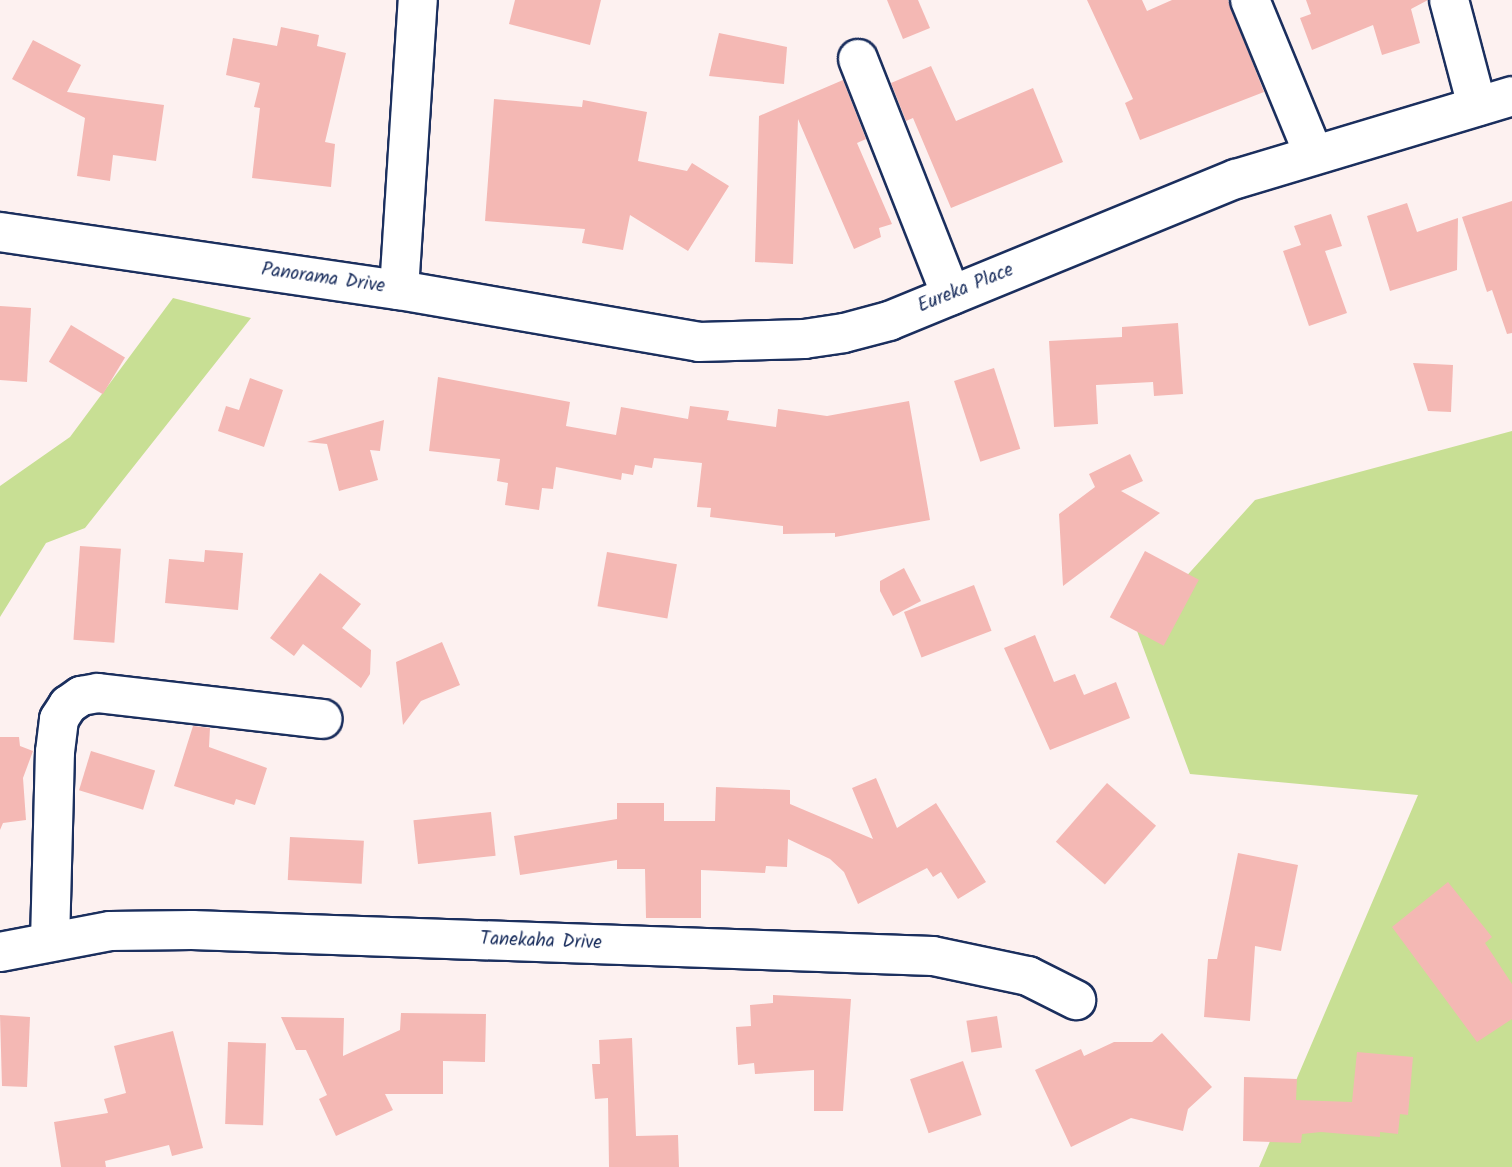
<!DOCTYPE html>
<style>
body{margin:0}
#map{position:relative;width:1512px;height:1167px;overflow:hidden;background:#fdf1f0;font-family:Kalam,sans-serif}
div>[style]{position:absolute}
[style*='--x']{left:calc(var(--x)*1px);top:calc(var(--y)*1px);width:calc(var(--w)*1px);rotate:calc(var(--a)*1deg)}
.green>*{inset:0;background:#c8df94}
.building>*{inset:0;background:#f4b8b4;transform-origin:0 0}
.roads{filter:drop-shadow(2px 0 #1b2f5e) drop-shadow(-2px 0 #1b2f5e) drop-shadow(0 2px #1b2f5e) drop-shadow(0 -2px #1b2f5e)}
.minor>*{height:38px;margin:-19px;padding:0 19px;transform-origin:19px;border-radius:19px;background:#fff}
span{translate:-50% -50%;white-space:nowrap;text-align:center;line-height:1.15;-webkit-text-stroke:6px #fff;paint-order:stroke}
.street-label{font-size:19px;color:#1b2f5e}
</style>
<div id="map">
<div class="green">
<i style="clip-path:polygon(173px 298px,251px 318px,85px 528px,46px 543px,0 617px,0 486px,70px 437px)"></i>
<i style="clip-path:polygon(1512px 431px,1512px 1167px,1259px 1167px,1418px 795px,1190px 774px,1137px 631px,1255px 500px)"></i>
</div>
<div class="building">
<i style="clip-path:polygon(515px 0,601px 0,590px 45px,509px 24px)"></i>
<i style="clip-path:polygon(887px 0,918px 0,930px 28px,903px 39px)"></i>
<i style="clip-path:polygon(1087px 0,1142px 0,1147px 11px,1172px 0,1228px 0,1264px 92px,1140px 140px,1125px 103px,1133px 99px)"></i>
<i style="clip-path:polygon(1306px 0,1428px 0,1411px 9px,1420px 43px,1382px 55px,1373px 25px,1312px 50px,1300px 18px,1311px 14px)"></i>
<i style="clip-path:polygon(281px 27px,319px 35px,317px 46px,346px 53px,325px 142px,335px 144px,331px 187px,252px 178px,260px 108px,254px 107px,260px 83px,226px 75px,233px 38px,277px 46px)"></i>
<i style="clip-path:polygon(719px 33px,787px 47px,784px 84px,709px 76px)"></i>
<i style="clip-path:polygon(33px 40px,81px 65px,67px 92px,164px 105px,156px 161px,113px 155px,110px 181px,77px 176px,85px 118px,12px 79px)"></i>
<i style="clip-path:polygon(931px 66px,956px 121px,1033px 88px,1063px 162px,951px 208px,913px 118px,906px 121px,891px 83px)"></i>
<i style="clip-path:polygon(843px 80px,866px 139px,857px 143px,892px 224px,879px 228px,881px 237px,854px 249px,798px 119px,793px 264px,755px 262px,759px 116px)"></i>
<i style="clip-path:polygon(494px 99px,582px 107px,583px 100px,647px 112px,638px 161px,687px 171px,692px 163px,729px 186px,688px 251px,630px 215px,623px 250px,582px 243px,585px 229px,485px 221px)"></i>
<i style="clip-path:polygon(1512px 201px,1512px 333px,1507px 334px,1492px 290px,1487px 292px,1462px 217px)"></i>
<i style="clip-path:polygon(1407px 203px,1417px 232px,1458px 218px,1457px 270px,1390px 291px,1367px 216px)"></i>
<i style="clip-path:polygon(1331px 214px,1342px 246px,1325px 251px,1347px 313px,1309px 326px,1283px 251px,1301px 245px,1294px 226px)"></i>
<i style="clip-path:polygon(0 306px,31px 308px,27px 382px,0 380px)"></i>
<i style="clip-path:polygon(1178px 323px,1183px 394px,1154px 396px,1153px 382px,1096px 385px,1098px 424px,1054px 427px,1049px 341px,1122px 337px,1122px 327px)"></i>
<i style="left:71px;top:325px;width:63px;height:43px;rotate:31deg"></i>
<i style="clip-path:polygon(1413px 363px,1453px 365px,1451px 412px,1428px 411px)"></i>
<i style="left:994px;top:368px;width:85px;height:42px;rotate:72deg"></i>
<i style="clip-path:polygon(438px 377px,570px 402px,566px 426px,616px 435px,621px 407px,688px 419px,690px 406px,729px 411px,727px 420px,776px 427px,778px 409px,827px 416px,909px 401px,930px 520px,835px 537px,835px 533px,783px 534px,783px 526px,710px 517px,711px 508px,697px 507px,702px 463px,654px 458px,652px 468px,635px 465px,633px 475px,622px 473px,621px 480px,556px 467px,553px 489px,542px 488px,539px 510px,505px 505px,508px 483px,497px 481px,500px 459px,429px 451px)"></i>
<i style="clip-path:polygon(250px 378px,283px 390px,264px 447px,218px 431px,226px 406px,239px 410px)"></i>
<i style="clip-path:polygon(384px 420px,380px 451px,370px 450px,378px 480px,339px 491px,327px 444px,307px 442px)"></i>
<i style="clip-path:polygon(1130px 454px,1143px 481px,1121px 491px,1160px 513px,1063px 586px,1059px 514px,1095px 487px,1089px 474px)"></i>
<i style="left:80px;top:546px;width:41px;height:94px;rotate:4deg"></i>
<i style="clip-path:polygon(205px 550px,243px 553px,238px 610px,165px 603px,169px 559px,204px 562px)"></i>
<i style="left:1145px;top:551px;width:61px;height:75px;rotate:28deg"></i>
<i style="left:607px;top:552px;width:71px;height:55px;rotate:10deg"></i>
<i style="clip-path:polygon(904px 568px,921px 601px,893px 616px,880px 591px,880px 581px)"></i>
<i style="clip-path:polygon(320px 573px,361px 604px,342px 628px,371px 650px,370px 674px,361px 688px,303px 644px,294px 656px,270px 638px)"></i>
<i style="left:974px;top:585px;width:49px;height:75px;rotate:69deg"></i>
<i style="clip-path:polygon(1035px 635px,1054px 682px,1075px 674px,1084px 695px,1116px 682px,1130px 718px,1050px 750px,1004px 648px)"></i>
<i style="clip-path:polygon(442px 642px,460px 685px,421px 701px,403px 725px,396px 662px)"></i>
<i style="clip-path:polygon(193px 726px,210px 728px,209px 747px,267px 768px,255px 805px,236px 799px,234px 805px,174px 786px)"></i>
<i style="clip-path:polygon(0 737px,19px 737px,20px 746px,33px 751px,23px 778px,26px 820px,3px 823px,0 830px)"></i>
<i style="left:91px;top:751px;width:67px;height:41px;rotate:17deg"></i>
<i style="clip-path:polygon(876px 778px,897px 828px,936px 803px,986px 882px,958px 899px,941px 872px,933px 877px,927px 868px,858px 904px,844px 872px,830px 859px,788px 839px,787px 867px,766px 866px,765px 873px,701px 870px,701px 918px,646px 918px,645px 869px,617px 869px,617px 860px,520px 875px,514px 836px,617px 819px,617px 803px,664px 803px,664px 821px,715px 821px,716px 787px,790px 790px,790px 804px,873px 839px,852px 788px)"></i>
<i style="left:1107px;top:783px;width:65px;height:78px;rotate:41deg"></i>
<i style="left:491px;top:812px;width:44px;height:78px;rotate:84deg"></i>
<i style="left:290px;top:837px;width:74px;height:43px;rotate:3deg"></i>
<i style="clip-path:polygon(1238px 853px,1298px 865px,1281px 951px,1255px 946px,1250px 1021px,1204px 1017px,1208px 959px,1217px 959px)"></i>
<i style="clip-path:polygon(1448px 882px,1492px 937px,1485px 943px,1512px 984px,1512px 1019px,1477px 1042px,1392px 927px)"></i>
<i style="clip-path:polygon(773px 995px,851px 999px,843px 1111px,814px 1111px,814px 1070px,755px 1074px,754px 1063px,738px 1065px,736px 1027px,751px 1026px,750px 1005px,773px 1003px)"></i>
<i style="clip-path:polygon(401px 1013px,486px 1014px,485px 1062px,443px 1061px,443px 1094px,385px 1094px,393px 1110px,336px 1136px,319px 1099px,327px 1095px,306px 1050px,296px 1050px,281px 1017px,344px 1018px,343px 1056px,400px 1030px)"></i>
<i style="clip-path:polygon(0 1015px,30px 1017px,27px 1087px,2px 1086px)"></i>
<i style="left:997px;top:1016px;width:32px;height:31px;rotate:81deg"></i>
<i style="clip-path:polygon(173px 1031px,203px 1148px,172px 1156px,169px 1145px,105px 1161px,106px 1167px,61px 1167px,54px 1122px,108px 1113px,104px 1099px,126px 1093px,114px 1046px)"></i>
<i style="clip-path:polygon(1162px 1033px,1212px 1087px,1188px 1109px,1183px 1131px,1131px 1118px,1071px 1147px,1035px 1070px,1081px 1049px,1084px 1056px,1114px 1042px,1152px 1042px)"></i>
<i style="clip-path:polygon(632px 1038px,636px 1136px,678px 1135px,679px 1167px,609px 1167px,608px 1098px,595px 1099px,592px 1064px,600px 1064px,599px 1040px)"></i>
<i style="left:228px;top:1042px;width:38px;height:82px;rotate:2deg"></i>
<i style="clip-path:polygon(1357px 1052px,1413px 1057px,1408px 1115px,1400px 1114px,1398px 1134px,1380px 1132px,1380px 1137px,1321px 1132px,1302px 1134px,1301px 1143px,1243px 1141px,1244px 1077px,1297px 1079px,1296px 1100px,1352px 1102px)"></i>
<i style="left:963px;top:1061px;width:57px;height:56px;rotate:71deg"></i>
</div>
<div class="roads">
<div class="minor">
<i style="--x:1250;--y:0;--w:165;--a:67.6"></i>
<i style="--x:1449;--y:0;--w:110;--a:75.2"></i>
<i style="--x:858;--y:59;--w:254;--a:68.5"></i>
<i style="--x:0;--y:232;--w:403;--a:8.3"></i>
<i style="--x:399;--y:290;--w:291;--a:-86.3"></i>
<i style="--x:399;--y:290;--w:304;--a:9.8"></i>
<i style="--x:699;--y:342;--w:105;--a:-1.6"></i>
<i style="--x:804;--y:339;--w:40;--a:-8.5"></i>
<i style="--x:844;--y:333;--w:47;--a:-14.9"></i>
<i style="--x:889;--y:321;--w:375;--a:-22.3"></i>
<i style="--x:1236;--y:179;--w:288;--a:-16.7"></i>
<i style="--x:50;--y:942;--w:190;--a:-88.5"></i>
<i style="--x:55;--y:752;--w:33;--a:-83"></i>
<i style="--x:59;--y:719;--w:17;--a:-57"></i>
<i style="--x:68;--y:705;--w:16;--a:-35"></i>
<i style="--x:81;--y:696;--w:17;--a:-10"></i>
<i style="--x:98;--y:693;--w:226;--a:6.6"></i>
<i style="--x:0;--y:952;--w:112;--a:-10.8"></i>
<i style="--x:110;--y:931;--w:82;--a:-0.7"></i>
<i style="--x:192;--y:930;--w:741;--a:2.01"></i>
<i style="--x:933;--y:956;--w:97;--a:11.9"></i>
<i style="--x:1028;--y:976;--w:54;--a:26.6"></i>
</div>
</div>
<div class="street-label">
<span style="left:323px;top:279px;rotate:8deg">Panorama Drive</span>
<span style="left:966px;top:289px;rotate:-22deg">Eureka Place</span>
<span style="left:541px;top:942px;rotate:2deg">Tanekaha Drive</span>
</div>
</div>
